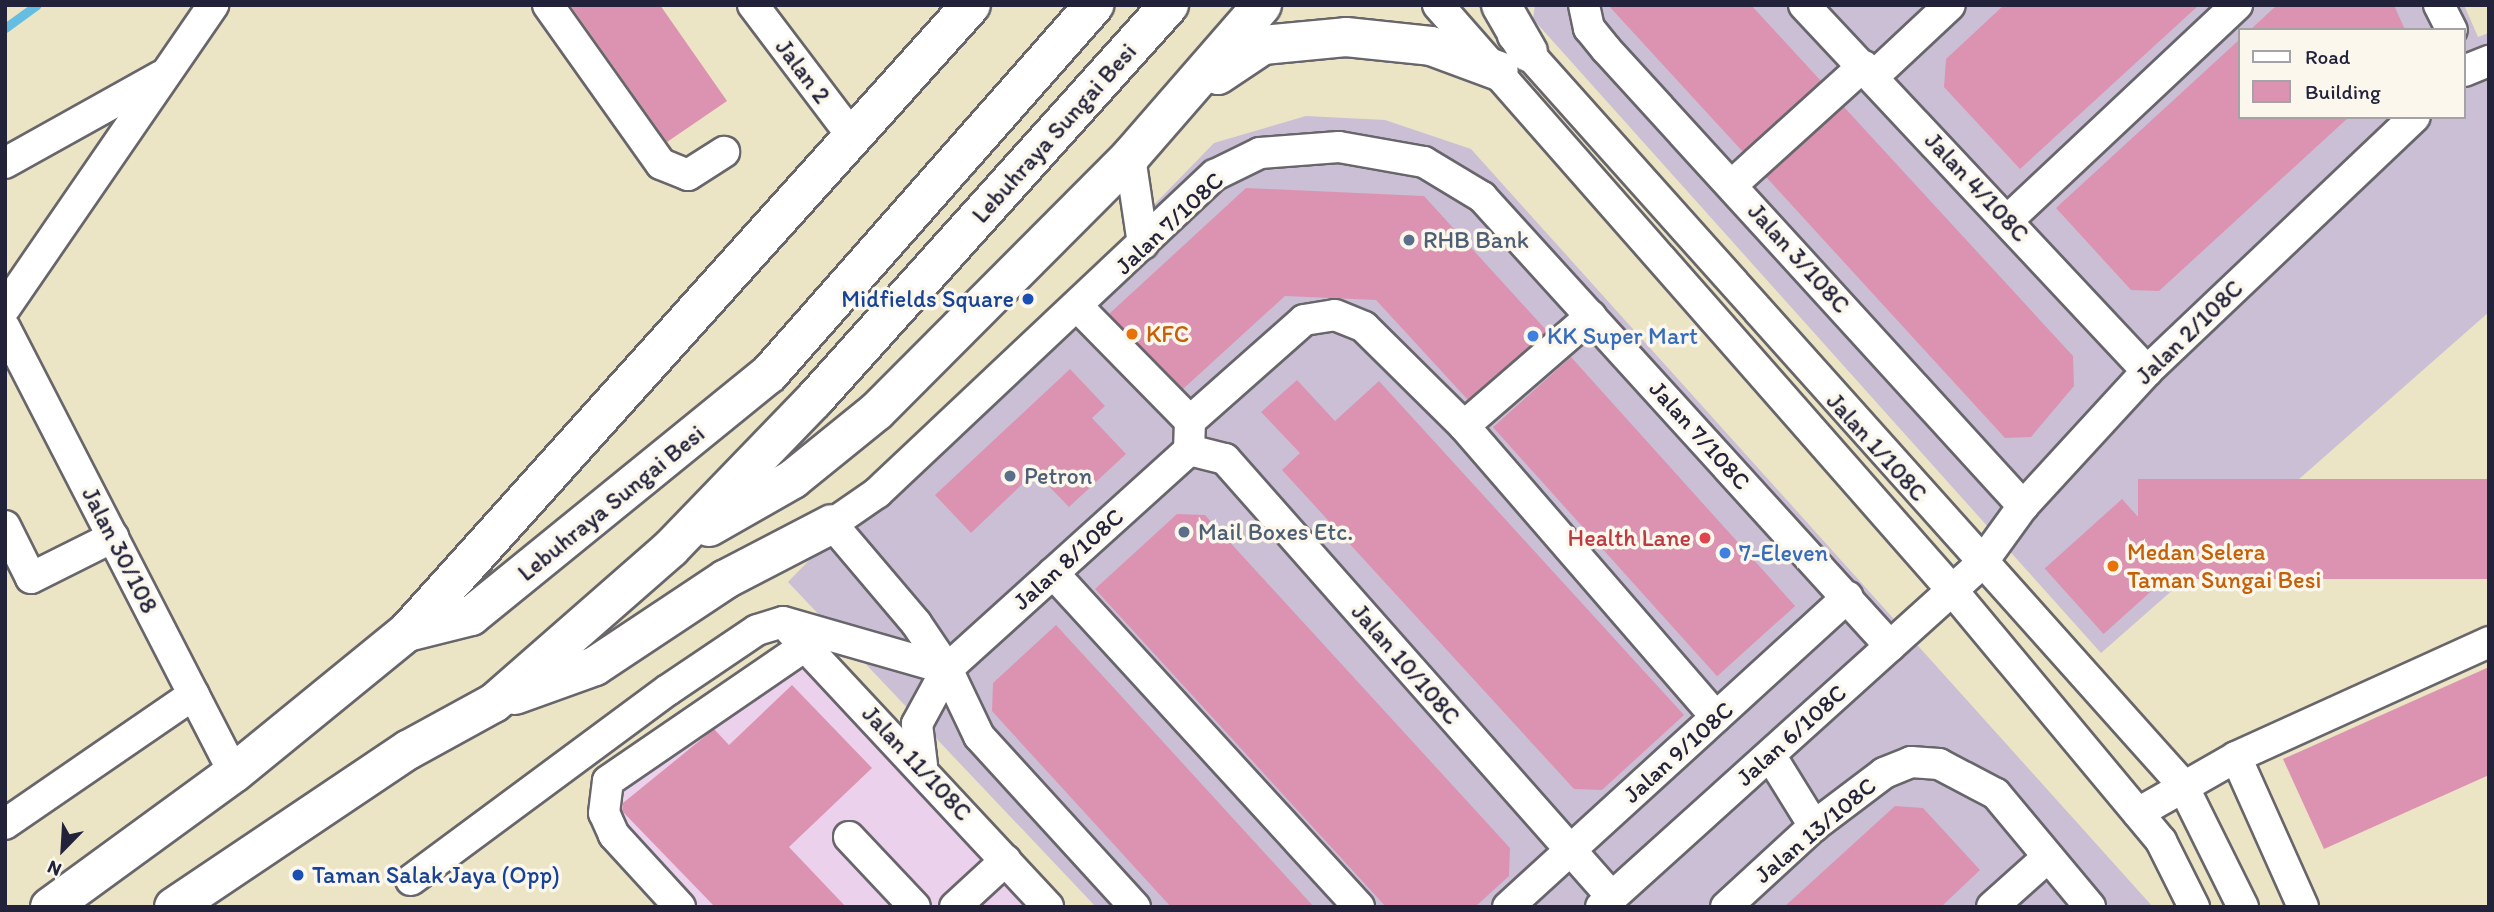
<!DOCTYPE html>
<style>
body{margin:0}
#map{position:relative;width:2494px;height:912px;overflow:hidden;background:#ebe4c5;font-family:Itim,sans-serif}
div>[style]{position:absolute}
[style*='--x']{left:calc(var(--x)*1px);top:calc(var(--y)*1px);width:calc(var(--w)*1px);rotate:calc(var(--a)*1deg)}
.built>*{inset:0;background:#ebd1eb}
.industrial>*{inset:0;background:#cbbfd5}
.stream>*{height:9px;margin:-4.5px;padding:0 4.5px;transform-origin:4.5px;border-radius:4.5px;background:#65bde2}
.building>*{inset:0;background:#dc93b1;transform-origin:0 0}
.roads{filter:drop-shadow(2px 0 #68666b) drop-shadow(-2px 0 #68666b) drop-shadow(0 2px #68666b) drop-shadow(0 -2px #68666b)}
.minor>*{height:30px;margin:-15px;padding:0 15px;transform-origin:15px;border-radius:15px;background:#fff}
.highway>*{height:38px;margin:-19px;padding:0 19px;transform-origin:19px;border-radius:19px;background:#fff}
.dots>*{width:19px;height:19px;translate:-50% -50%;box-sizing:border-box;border:4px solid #fbf7ec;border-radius:50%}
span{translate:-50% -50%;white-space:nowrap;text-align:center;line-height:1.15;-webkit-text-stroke:7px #fbf7ec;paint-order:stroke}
.street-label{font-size:24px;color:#22223b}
.service-label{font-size:24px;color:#4e5e75}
.left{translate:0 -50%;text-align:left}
.transit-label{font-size:24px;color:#164399}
.right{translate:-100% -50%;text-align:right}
.food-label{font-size:24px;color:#c56008}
.shop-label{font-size:24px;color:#366cbe}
.health-label{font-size:24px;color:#be3a42}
.frame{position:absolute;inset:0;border:7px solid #22223b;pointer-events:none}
.legend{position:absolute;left:2238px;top:28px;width:228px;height:91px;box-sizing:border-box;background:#fbf7ec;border:2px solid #a4a2a5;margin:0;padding:9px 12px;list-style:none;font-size:21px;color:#22223b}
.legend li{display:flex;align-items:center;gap:14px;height:35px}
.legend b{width:35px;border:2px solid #a4a2a5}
.north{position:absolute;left:28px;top:814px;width:70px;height:70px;-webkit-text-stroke:5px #fbf7ec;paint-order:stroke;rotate:204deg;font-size:19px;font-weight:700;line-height:28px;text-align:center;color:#22223b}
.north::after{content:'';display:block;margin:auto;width:24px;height:32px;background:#22223b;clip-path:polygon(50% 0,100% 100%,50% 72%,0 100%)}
</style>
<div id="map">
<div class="built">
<i style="clip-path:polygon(798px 657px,1030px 907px,692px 907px,622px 831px,613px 788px)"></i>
</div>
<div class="industrial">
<i style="clip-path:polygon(evenodd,1535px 5px,2464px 5px,2478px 37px,2489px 33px,2489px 312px,2101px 653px,1533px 19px,1535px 5px,2240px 30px,2464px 30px,2464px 117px,2240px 117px,2240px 30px)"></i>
<i style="clip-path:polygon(1306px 116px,1385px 120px,1471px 149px,2153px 907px,1096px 907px,788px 582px,1214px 143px)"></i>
</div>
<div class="stream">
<i style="--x:5;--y:28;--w:39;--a:-36"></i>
</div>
<div class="building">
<i style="clip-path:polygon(570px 5px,660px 5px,727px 101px,667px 142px)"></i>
<i style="clip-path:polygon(1608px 5px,1751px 5px,1821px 81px,1743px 152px)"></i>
<i style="clip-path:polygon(2004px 5px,2199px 5px,2020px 169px,1944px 87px,1946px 59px)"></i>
<i style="clip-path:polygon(2277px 5px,2394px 5px,2405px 30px,2250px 30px)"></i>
<i style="clip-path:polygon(2240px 39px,2240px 117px,2349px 117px,2159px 291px,2131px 290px,2056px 208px)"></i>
<i style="clip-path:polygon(1844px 107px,2073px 356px,2074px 386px,2031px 437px,2005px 438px,1766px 177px)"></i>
<i style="clip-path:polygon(1246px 188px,1424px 196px,1547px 331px,1468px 400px,1376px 300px,1285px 296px,1183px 389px,1109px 314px)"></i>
<i style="left:1571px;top:357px;width:335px;height:105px;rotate:48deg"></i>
<i style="clip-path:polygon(1070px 369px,1105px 406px,1092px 418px,1126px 454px,1069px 507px,1035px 472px,971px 533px,935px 495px)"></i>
<i style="clip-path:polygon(1297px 380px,1335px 421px,1379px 381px,1684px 715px,1602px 790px,1574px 789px,1282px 470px,1300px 453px,1261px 412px)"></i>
<i style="left:2489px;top:479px;width:100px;height:351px;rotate:90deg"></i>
<i style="left:2122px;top:499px;width:88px;height:104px;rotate:48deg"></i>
<i style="clip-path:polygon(1177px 514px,1205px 515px,1510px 848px,1509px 876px,1475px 907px,1386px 907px,1095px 589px)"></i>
<i style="clip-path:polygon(1056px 625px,1112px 686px,1314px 907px,1171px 907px,1012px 733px,992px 711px,993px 683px)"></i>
<i style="clip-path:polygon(2489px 667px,2489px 775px,2324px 849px,2283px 759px)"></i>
<i style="clip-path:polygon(792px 685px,872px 768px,789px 847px,846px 907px,715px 907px,622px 811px,623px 803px,714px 729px,729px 745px)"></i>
<i style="clip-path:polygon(1895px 806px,1923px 808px,1980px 870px,1941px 907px,1784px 907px)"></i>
</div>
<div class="roads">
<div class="minor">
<i style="--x:548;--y:5;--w:195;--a:54.6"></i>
<i style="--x:661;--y:164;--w:29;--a:22"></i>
<i style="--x:688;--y:175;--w:43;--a:-32.6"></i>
<i style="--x:753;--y:5;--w:166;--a:52.9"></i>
<i style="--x:1438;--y:5;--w:779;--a:48.7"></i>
<i style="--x:1952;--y:590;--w:327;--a:50.2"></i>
<i style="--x:2161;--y:841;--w:74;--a:63.4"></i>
<i style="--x:1584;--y:5;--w:24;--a:78"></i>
<i style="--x:1589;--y:28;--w:27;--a:51"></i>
<i style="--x:1606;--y:49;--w:619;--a:47.62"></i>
<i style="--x:1804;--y:5;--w:502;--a:46.86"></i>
<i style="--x:2439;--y:5;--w:28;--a:63"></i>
<i style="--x:1513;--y:36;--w:1004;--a:48.19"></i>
<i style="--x:2182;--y:784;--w:137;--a:63.6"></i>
<i style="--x:2464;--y:71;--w:27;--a:-22"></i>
<i style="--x:1873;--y:77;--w:105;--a:-43.1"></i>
<i style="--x:1130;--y:157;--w:88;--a:81.5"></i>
<i style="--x:5;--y:163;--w:179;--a:-29.1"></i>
<i style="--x:1733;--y:184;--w:176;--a:-42.2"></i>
<i style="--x:2009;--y:219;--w:313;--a:-43.2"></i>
<i style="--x:5;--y:308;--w:368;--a:-55.5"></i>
<i style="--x:1079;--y:308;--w:158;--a:45.5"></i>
<i style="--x:5;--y:328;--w:500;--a:62.77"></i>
<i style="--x:1464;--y:426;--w:168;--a:-40.9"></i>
<i style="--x:1189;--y:450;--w:29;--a:-88"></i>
<i style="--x:1190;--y:421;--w:152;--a:-41.5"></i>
<i style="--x:1304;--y:320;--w:31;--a:-9"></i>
<i style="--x:1335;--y:315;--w:31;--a:22"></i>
<i style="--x:1364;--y:327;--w:141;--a:44.7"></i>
<i style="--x:1464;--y:426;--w:385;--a:49.1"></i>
<i style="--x:1189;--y:450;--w:37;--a:14"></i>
<i style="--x:1225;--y:459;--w:584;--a:48.54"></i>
<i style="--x:5;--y:526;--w:58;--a:63.4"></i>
<i style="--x:31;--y:578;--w:92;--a:-26.6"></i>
<i style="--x:1053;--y:573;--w:453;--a:47.5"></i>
<i style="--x:783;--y:622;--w:171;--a:16"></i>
<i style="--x:791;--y:631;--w:377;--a:47"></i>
<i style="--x:1770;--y:755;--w:84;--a:58.2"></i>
<i style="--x:2236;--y:757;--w:164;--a:65.9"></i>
<i style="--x:922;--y:765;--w:41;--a:-97"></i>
<i style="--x:917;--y:724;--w:63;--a:-61.4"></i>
<i style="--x:947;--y:669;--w:326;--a:-42.1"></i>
<i style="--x:2138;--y:813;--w:113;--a:-29.7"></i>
<i style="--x:2236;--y:757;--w:278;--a:-24.4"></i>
<i style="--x:5;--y:824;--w:229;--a:-34.5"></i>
<i style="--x:849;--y:837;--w:96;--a:46.7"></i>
<i style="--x:411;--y:880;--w:320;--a:-36.5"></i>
<i style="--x:668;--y:690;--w:107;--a:-34"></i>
<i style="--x:757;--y:630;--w:27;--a:-17"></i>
<i style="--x:680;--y:907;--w:98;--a:-132.5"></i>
<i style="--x:614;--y:835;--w:24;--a:-114"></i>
<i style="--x:604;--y:813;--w:32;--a:-83"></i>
<i style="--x:608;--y:781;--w:239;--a:-34.4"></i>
<i style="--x:955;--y:907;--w:69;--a:-42.7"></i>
<i style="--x:1135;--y:907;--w:231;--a:-132.4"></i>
<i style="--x:979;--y:736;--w:74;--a:-115.5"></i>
<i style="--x:947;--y:669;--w:55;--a:-124"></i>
<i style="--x:916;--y:623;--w:130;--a:-130.3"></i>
<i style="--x:832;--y:524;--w:55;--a:-34.6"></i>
<i style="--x:877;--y:493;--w:464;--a:-43.3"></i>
<i style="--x:1215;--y:175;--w:50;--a:-26.1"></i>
<i style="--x:1260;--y:153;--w:79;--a:-4.3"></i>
<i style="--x:1339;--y:147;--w:86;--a:10"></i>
<i style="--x:1424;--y:162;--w:68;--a:31.1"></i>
<i style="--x:1482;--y:197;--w:607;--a:47.74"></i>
<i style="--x:1508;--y:907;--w:460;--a:-42.4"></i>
<i style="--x:1601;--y:907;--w:512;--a:-42.07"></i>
<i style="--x:1981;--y:564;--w:72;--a:-54.1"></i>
<i style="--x:2023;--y:506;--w:183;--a:-47.4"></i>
<i style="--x:2147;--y:371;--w:369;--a:-43.5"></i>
<i style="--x:1726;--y:907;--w:120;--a:-42.6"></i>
<i style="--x:1814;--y:826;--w:88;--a:-37.1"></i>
<i style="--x:1884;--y:773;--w:29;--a:-22"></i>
<i style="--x:1911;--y:762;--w:28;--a:4"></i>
<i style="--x:1939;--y:764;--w:64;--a:27.8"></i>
<i style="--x:1996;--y:794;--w:147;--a:50.2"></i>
<i style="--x:1992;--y:907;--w:75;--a:-41.8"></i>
</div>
<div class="highway">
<i style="--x:1501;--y:5;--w:54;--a:60.1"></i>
<i style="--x:1218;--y:75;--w:54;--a:-33.7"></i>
<i style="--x:1263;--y:45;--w:83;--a:-5.5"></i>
<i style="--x:1346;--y:37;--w:85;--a:6"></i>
<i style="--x:1431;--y:46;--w:72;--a:20.2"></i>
<i style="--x:709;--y:527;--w:97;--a:-29.7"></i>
<i style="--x:793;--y:479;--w:108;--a:-39"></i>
<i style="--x:877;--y:411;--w:359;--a:-45.1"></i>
<i style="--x:1130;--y:157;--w:201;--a:-49"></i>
<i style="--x:407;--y:632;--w:843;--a:-48.03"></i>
<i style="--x:515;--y:695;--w:85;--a:-19.9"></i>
<i style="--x:595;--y:666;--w:157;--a:-33.6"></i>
<i style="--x:726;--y:579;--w:119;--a:-27.4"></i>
<i style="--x:50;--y:907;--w:228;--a:-36.1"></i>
<i style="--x:234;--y:773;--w:223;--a:-39.2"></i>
<i style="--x:407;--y:632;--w:66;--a:-14"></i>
<i style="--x:471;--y:616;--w:384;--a:-39.1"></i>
<i style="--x:769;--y:374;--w:492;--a:-48.6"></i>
<i style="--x:174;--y:907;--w:282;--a:-33.9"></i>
<i style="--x:408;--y:750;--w:98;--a:-28.7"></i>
<i style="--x:494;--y:703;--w:235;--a:-41.2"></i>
<i style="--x:671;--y:548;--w:206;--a:-46"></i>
<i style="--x:814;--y:400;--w:531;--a:-48.05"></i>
</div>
</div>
<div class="dots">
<i style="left:1409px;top:240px;background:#5c6f8a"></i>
<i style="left:1028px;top:299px;background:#1a4fb4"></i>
<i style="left:1132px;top:334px;background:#e8710a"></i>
<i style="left:1533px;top:336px;background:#3f7fe0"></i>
<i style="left:1010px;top:476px;background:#5c6f8a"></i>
<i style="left:1184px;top:532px;background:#5c6f8a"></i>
<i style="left:1705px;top:538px;background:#e0444e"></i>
<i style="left:1725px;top:553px;background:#3f7fe0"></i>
<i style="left:2113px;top:566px;background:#e8710a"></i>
<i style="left:298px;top:875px;background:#1a4fb4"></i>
</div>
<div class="street-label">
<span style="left:803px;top:71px;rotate:53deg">Jalan 2</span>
<span style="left:1054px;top:133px;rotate:-48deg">Lebuhraya Sungai Besi</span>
<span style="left:1977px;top:187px;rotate:47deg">Jalan 4/108C</span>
<span style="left:1169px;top:223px;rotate:-43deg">Jalan 7/108C</span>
<span style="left:1799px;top:258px;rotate:48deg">Jalan 3/108C</span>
<span style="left:2189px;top:332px;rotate:-44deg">Jalan 2/108C</span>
<span style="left:1700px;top:435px;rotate:48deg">Jalan 7/108C</span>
<span style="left:1877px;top:447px;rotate:48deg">Jalan 1/108C</span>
<span style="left:611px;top:503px;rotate:-39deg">Lebuhraya Sungai Besi</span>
<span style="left:120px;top:550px;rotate:63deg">Jalan 30/108</span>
<span style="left:1068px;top:559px;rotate:-42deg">Jalan 8/108C</span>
<span style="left:1406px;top:664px;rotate:49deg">Jalan 10/108C</span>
<span style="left:1791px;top:735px;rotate:-42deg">Jalan 6/108C</span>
<span style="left:1678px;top:752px;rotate:-42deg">Jalan 9/108C</span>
<span style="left:917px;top:763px;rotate:47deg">Jalan 11/108C</span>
<span style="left:1815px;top:830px;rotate:-40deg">Jalan 13/108C</span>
</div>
<div class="service-label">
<span class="left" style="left:1423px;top:240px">RHB Bank</span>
<span class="left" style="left:1024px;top:476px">Petron</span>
<span class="left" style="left:1198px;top:532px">Mail Boxes Etc.</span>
</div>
<div class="transit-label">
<span class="right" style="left:1014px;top:299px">Midfields Square</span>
<span class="left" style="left:312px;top:875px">Taman Salak Jaya (Opp)</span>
</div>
<div class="food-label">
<span class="left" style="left:1146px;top:334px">KFC</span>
<span class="left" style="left:2127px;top:566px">Medan Selera<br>Taman Sungai Besi</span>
</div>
<div class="shop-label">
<span class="left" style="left:1547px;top:336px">KK Super Mart</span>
<span class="left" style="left:1739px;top:553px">7-Eleven</span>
</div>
<div class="health-label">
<span class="right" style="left:1691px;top:538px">Health Lane</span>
</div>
<div class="frame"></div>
<ul class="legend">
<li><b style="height:9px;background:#fff"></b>Road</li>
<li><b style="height:19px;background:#dc93b1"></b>Building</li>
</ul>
<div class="north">N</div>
</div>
